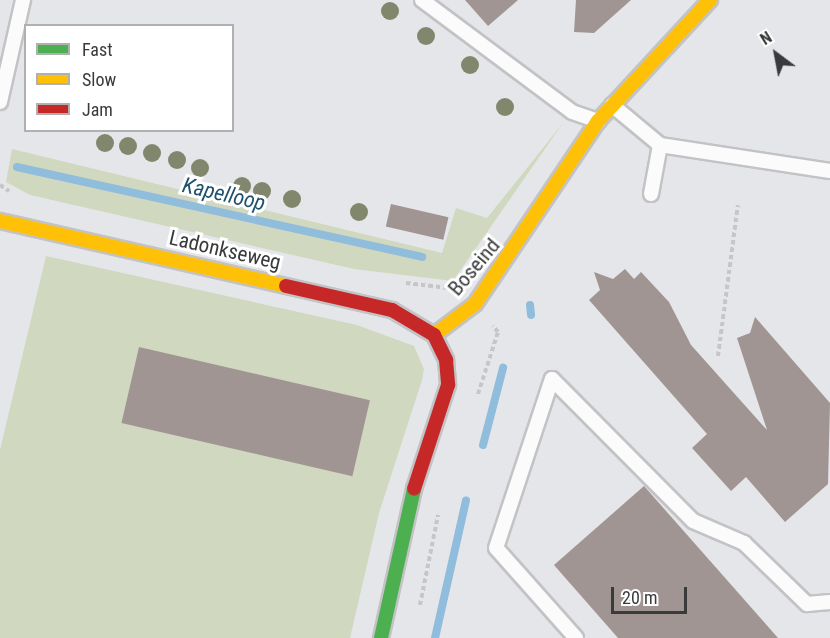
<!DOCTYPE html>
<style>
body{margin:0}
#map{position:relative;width:830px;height:638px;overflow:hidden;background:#e5e6e9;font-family:"Roboto Condensed",sans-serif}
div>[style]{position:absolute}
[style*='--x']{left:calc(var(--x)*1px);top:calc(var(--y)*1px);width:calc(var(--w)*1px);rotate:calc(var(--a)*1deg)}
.green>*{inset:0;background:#d1d8c0}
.stream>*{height:8px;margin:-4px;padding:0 4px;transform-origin:4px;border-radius:4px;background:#90bddb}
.building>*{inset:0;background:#a09592;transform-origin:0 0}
.path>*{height:4px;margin-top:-2px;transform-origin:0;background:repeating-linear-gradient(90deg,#c6c6c8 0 4.5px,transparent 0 7.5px)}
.roads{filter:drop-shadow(2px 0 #c3c3c6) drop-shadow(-2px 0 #c3c3c6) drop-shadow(0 2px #c3c3c6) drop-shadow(0 -2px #c3c3c6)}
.lane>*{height:14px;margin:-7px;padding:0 7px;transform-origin:7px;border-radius:7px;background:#fbfbfc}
.fast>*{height:14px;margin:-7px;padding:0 7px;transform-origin:7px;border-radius:7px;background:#4caf50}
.slow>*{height:14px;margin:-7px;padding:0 7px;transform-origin:7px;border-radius:7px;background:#ffc107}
.jam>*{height:14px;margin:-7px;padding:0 7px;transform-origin:7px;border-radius:7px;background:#c62828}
.trees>*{width:18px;height:18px;margin:-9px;border-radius:50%;background:#81876c}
span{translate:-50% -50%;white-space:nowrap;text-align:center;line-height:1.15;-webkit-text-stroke:6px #fff;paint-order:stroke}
.street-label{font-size:21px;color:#393a3c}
.water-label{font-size:22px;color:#1f516e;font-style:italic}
.legend{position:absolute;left:24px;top:24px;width:210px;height:108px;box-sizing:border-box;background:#fff;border:2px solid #b0b0b1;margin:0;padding:8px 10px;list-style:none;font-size:18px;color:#393a3c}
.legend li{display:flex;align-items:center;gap:12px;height:30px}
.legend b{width:30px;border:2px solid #b0b0b1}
.north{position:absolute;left:746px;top:24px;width:60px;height:60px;-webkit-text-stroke:4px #fff;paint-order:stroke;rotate:328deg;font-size:16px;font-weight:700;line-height:24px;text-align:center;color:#393a3c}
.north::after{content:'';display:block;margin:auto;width:21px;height:27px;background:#393a3c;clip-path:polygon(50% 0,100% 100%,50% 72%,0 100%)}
.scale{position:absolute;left:611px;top:587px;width:76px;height:27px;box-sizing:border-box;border:3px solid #393a3c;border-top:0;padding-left:8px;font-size:18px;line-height:21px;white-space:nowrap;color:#393a3c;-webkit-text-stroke:4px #fff;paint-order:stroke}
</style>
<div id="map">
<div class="green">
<i style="clip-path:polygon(563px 123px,453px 281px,354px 269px,30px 195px,6px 182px,12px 149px,442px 253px,456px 208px,487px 218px)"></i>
<i style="clip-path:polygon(46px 256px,357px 325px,414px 346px,424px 369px,422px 380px,379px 513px,350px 638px,0 638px,0 450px)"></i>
</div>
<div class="stream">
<i style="--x:17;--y:167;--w:415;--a:12.5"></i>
<i style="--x:530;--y:305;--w:10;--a:84"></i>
<i style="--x:483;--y:445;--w:80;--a:-75.4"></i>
<i style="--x:435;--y:638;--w:141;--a:-77.3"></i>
</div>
<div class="building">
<i style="clip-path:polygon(465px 0,518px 0,488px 26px)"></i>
<i style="clip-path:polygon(576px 0,631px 0,594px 33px,574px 32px)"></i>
<i style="left:391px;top:204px;width:59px;height:23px;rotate:13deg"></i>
<i style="clip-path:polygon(625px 269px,634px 279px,641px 272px,669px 302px,691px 345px,767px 430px,737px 338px,750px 333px,755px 317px,830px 403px,828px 484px,785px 522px,746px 477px,731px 491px,692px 448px,707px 434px,589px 300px,600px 290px,594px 272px,613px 279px)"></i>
<i style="left:139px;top:347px;width:237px;height:78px;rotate:13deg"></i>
<i style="clip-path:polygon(644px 486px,778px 638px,618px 638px,554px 565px)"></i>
</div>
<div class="path">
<i style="--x:0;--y:185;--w:11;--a:34"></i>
<i style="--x:406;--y:283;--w:43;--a:6.6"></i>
<i style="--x:718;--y:356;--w:152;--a:-82.5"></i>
<i style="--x:478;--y:394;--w:65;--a:-72.1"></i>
<i style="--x:498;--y:332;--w:8;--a:-130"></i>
<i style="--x:420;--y:605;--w:92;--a:-78.7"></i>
</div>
<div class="roads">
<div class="lane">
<i style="--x:422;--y:0;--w:187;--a:36.7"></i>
<i style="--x:572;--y:112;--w:28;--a:19"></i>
<i style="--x:0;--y:102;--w:105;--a:-77.3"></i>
<i style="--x:612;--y:105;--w:62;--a:39.8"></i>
<i style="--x:660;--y:145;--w:172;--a:8.7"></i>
<i style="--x:651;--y:194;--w:50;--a:-79.6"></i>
<i style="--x:576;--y:638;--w:120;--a:-131.6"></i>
<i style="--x:496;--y:548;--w:178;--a:-71.7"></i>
<i style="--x:552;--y:379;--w:200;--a:45.2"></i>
<i style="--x:693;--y:521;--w:56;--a:23.3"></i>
<i style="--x:744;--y:543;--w:88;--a:44.1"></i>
<i style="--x:807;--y:604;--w:23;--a:-5"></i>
</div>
<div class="fast">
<i style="--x:381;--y:638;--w:153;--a:-77.5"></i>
</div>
<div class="slow">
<i style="--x:0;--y:221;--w:293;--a:12.8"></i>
<i style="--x:434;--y:335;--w:51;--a:-37.1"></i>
<i style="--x:475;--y:304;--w:220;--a:-56.1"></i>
<i style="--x:598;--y:121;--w:165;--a:-47.2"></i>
</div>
<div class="jam">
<i style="--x:286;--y:286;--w:109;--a:12.8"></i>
<i style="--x:392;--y:310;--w:49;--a:30.8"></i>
<i style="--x:434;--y:335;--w:28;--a:64"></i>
<i style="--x:446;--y:360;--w:25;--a:85"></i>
<i style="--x:448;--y:385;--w:109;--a:108.1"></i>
</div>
</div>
<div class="trees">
<i style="left:390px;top:11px"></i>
<i style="left:426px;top:36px"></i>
<i style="left:470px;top:65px"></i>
<i style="left:505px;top:107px"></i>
<i style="left:105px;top:143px"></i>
<i style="left:128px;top:146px"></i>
<i style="left:152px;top:153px"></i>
<i style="left:177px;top:160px"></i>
<i style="left:200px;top:168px"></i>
<i style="left:242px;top:186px"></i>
<i style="left:262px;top:191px"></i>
<i style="left:292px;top:199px"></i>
<i style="left:359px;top:212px"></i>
</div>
<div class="street-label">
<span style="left:225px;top:250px;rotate:13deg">Ladonkseweg</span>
<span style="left:474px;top:267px;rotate:-50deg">Boseind</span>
</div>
<div class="water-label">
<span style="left:224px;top:194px;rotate:13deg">Kapelloop</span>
</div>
<ul class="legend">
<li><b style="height:8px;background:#4caf50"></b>Fast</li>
<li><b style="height:8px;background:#ffc107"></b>Slow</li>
<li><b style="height:8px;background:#c62828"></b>Jam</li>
</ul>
<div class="north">N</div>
<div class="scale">20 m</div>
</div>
